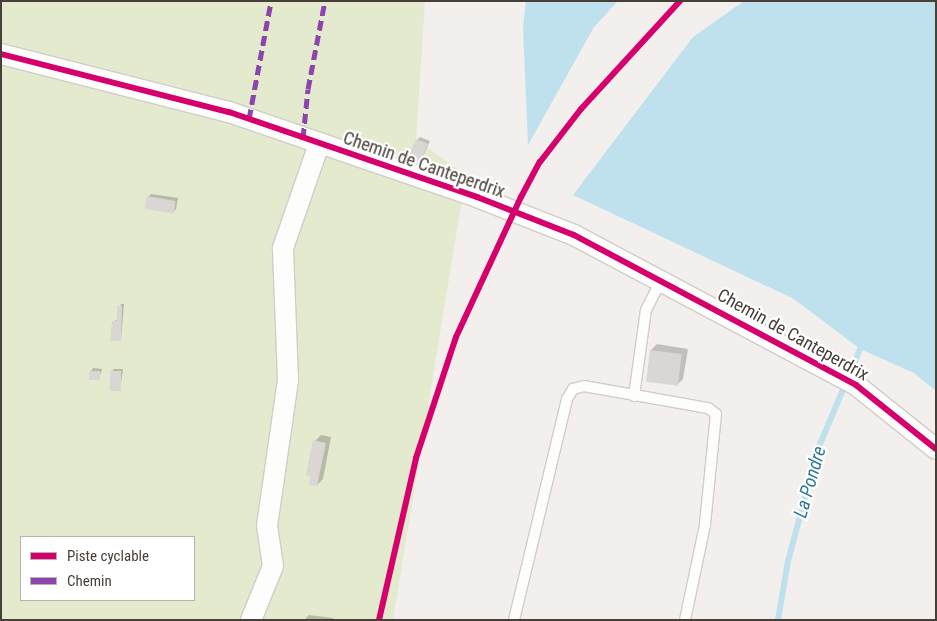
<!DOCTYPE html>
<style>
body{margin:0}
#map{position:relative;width:937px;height:621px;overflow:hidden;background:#f2efec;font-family:"Roboto Condensed",sans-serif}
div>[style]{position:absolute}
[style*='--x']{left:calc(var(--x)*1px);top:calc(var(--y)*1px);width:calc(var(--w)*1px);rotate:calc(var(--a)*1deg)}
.green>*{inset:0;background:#e3eacd}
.water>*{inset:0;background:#bfe1ed}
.shadow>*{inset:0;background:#0003}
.stream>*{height:6px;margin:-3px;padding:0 3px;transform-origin:3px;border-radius:3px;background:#bfe1ed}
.building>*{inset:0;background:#dad6d3;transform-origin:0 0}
.roads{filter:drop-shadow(1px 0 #d0cdc9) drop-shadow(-1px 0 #d0cdc9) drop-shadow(0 1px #d0cdc9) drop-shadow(0 -1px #d0cdc9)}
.lane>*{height:10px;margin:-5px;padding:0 5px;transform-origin:5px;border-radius:5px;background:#fdfdfc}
.street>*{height:20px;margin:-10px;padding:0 10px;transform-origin:10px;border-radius:10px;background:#fdfdfc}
.quiet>*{height:5px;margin-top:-2.5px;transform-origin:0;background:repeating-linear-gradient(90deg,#8e44ad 0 10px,transparent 0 15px)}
.cycleway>*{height:6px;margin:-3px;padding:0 3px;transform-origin:3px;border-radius:3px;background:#d6006c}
span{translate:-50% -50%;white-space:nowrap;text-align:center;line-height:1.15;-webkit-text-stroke:4.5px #fff;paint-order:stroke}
.street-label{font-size:18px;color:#484038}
.water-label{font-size:19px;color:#307a98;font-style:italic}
.frame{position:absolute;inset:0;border:2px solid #484038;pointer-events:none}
.legend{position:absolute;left:20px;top:536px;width:175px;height:65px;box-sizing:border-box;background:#fff;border:1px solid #b6b3af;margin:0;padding:6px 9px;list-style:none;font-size:15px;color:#484038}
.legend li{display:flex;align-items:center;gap:10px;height:25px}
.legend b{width:25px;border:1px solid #b6b3af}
</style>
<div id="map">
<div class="green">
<i style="clip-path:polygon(evenodd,1px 1px,425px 1px,416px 140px,466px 175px,393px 620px,1px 620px,1px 1px,21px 537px,194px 537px,194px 600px,21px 600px,21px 537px)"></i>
</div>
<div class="water">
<i style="clip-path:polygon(526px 1px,618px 1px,594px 27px,528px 145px,523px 28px)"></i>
<i style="clip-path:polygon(744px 1px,936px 1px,936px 391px,914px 373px,860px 349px,794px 299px,573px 195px,693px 37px)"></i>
</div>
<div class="shadow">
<i style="clip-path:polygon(420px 137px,430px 141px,421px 161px,417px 140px)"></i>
<i style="clip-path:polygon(151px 194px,178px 198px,176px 209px,173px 212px,148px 197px)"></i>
<i style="clip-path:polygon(121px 304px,124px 304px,121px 340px,113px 322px,118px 319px)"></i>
<i style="clip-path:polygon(657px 344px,688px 349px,683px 379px,677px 385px,651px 350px)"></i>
<i style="clip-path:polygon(93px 368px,102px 369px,99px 379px,91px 371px)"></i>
<i style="clip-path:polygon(114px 369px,123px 369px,120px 390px,112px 371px)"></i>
<i style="clip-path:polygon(321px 435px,331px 437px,323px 479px,317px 485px,312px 475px,315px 441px)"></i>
<i style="clip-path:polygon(309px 615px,333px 618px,333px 620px,304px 620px)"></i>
</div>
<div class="stream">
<i style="--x:778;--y:620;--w:60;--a:-80.4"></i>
<i style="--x:788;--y:561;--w:116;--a:-75"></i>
<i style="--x:818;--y:449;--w:108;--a:-67.2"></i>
</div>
<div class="building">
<i style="left:416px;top:139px;width:13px;height:20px;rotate:23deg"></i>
<i style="left:147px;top:196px;width:29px;height:13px;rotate:10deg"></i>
<i style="clip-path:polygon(117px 306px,122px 306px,121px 341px,110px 341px,112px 321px,117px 321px)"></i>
<i style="left:650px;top:350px;width:32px;height:32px;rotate:7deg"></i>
<i style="left:89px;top:371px;width:11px;height:9px"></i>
<i style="left:110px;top:371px;width:11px;height:20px"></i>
<i style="clip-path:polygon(313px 440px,326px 443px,317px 486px,309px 485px,310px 476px,306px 475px)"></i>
</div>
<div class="roads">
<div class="lane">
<i style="--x:634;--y:396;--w:87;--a:-82.1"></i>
<i style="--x:646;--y:310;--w:35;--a:-63"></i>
<i style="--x:514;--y:620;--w:227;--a:-76.5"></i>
<i style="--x:567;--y:399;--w:12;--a:-59"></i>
<i style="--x:573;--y:389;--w:11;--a:-15"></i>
<i style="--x:584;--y:386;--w:126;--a:10.1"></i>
<i style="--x:708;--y:408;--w:10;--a:37"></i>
<i style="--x:716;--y:414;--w:112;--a:95.7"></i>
<i style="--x:705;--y:525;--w:97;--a:101.9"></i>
</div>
<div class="street">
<i style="--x:1;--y:54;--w:235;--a:14.3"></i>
<i style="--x:229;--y:112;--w:262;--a:18.9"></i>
<i style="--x:477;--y:197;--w:104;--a:21.4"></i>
<i style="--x:574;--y:235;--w:319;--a:28"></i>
<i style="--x:856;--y:385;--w:102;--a:38.7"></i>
<i style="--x:251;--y:620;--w:58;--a:-67.8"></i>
<i style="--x:273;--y:566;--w:40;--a:-98.5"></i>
<i style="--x:267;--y:526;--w:148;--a:-81.8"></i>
<i style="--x:288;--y:380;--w:132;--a:-92.2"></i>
<i style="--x:283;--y:248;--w:110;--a:-70.9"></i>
</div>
</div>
<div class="quiet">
<i style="--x:249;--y:119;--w:120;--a:-79.4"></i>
<i style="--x:303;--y:138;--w:49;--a:-84.2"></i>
<i style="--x:308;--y:89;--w:90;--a:-79.1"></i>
</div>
<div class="cycleway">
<i style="--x:1;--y:54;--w:235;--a:14.3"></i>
<i style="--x:229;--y:112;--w:262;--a:18.9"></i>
<i style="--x:477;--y:197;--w:104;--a:21.4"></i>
<i style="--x:574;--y:235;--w:319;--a:28"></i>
<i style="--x:856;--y:385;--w:102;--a:38.7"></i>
<i style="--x:379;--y:620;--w:166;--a:-77.1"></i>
<i style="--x:416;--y:458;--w:127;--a:-71.7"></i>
<i style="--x:456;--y:337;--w:154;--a:-65.1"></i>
<i style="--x:521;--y:197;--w:40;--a:-62"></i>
<i style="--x:540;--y:162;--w:67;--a:-52.3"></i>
<i style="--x:581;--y:109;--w:147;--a:-47.5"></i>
</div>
<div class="street-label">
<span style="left:424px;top:165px;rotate:19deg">Chemin de Canteperdrix</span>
<span style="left:793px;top:335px;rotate:29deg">Chemin de Canteperdrix</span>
</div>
<div class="water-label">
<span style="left:810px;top:482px;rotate:-74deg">La Pondre</span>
</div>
<div class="frame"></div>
<ul class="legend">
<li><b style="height:6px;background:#d6006c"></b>Piste cyclable</li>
<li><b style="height:6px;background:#8e44ad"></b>Chemin</li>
</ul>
</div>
